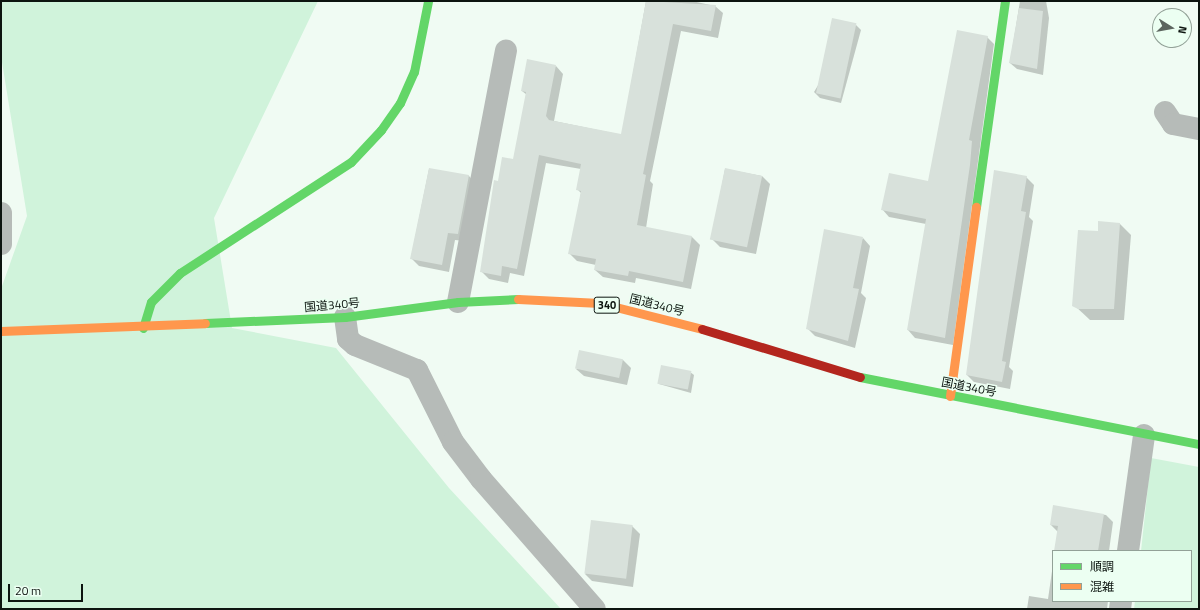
<!DOCTYPE html>
<meta charset="utf-8">
<style>
body{margin:0}
#map{position:relative;width:1200px;height:610px;overflow:hidden;background:#f0fbf3;font-family:"Titillium Web","Noto Sans JP",sans-serif}
div>[style]{position:absolute}
[style*='--x']{left:calc(var(--x)*1px);top:calc(var(--y)*1px);width:calc(var(--w)*1px);rotate:calc(var(--a)*1deg)}
.green>*{inset:0;background:#d0f3db}
.shadow>*{inset:0;background:#0003}
.building>*{inset:0;background:#d8e1db;transform-origin:0 0}
.street>*{height:22px;margin:-11px;padding:0 11px;transform-origin:11px;border-radius:11px;background:#b6bbb8}
.fast>*{height:9px;margin:-4.5px;padding:0 4.5px;transform-origin:4.5px;border-radius:4.5px;background:#63d668}
.slow>*{height:9px;margin:-4.5px;padding:0 4.5px;transform-origin:4.5px;border-radius:4.5px;background:#ff974d}
.jam>*{height:9px;margin:-4.5px;padding:0 4.5px;transform-origin:4.5px;border-radius:4.5px;background:#b3261e}
span{translate:-50% -50%;white-space:nowrap;text-align:center;line-height:1.15;-webkit-text-stroke:3px #ecfff2;paint-order:stroke}
.shield-label span{padding:1px 3px;background:#ecfff2;border:1px solid;border-radius:3px;-webkit-text-stroke-width:0}
.shield-label{font-size:11px;color:#0c140f;font-weight:700}
.street-label{font-size:12px;color:#0c140f}
.frame{position:absolute;inset:0;border:2px solid #0c140f;pointer-events:none}
.legend{position:absolute;left:1052px;top:550px;width:140px;height:52px;box-sizing:border-box;background:#ecfff2;border:1px solid #92a197;margin:0;padding:5px 7px;list-style:none;font-size:12px;color:#0c140f}
.legend li{display:flex;align-items:center;gap:8px;height:20px}
.legend b{width:20px;border:1px solid #92a197}
.north{position:absolute;left:1152px;top:8px;width:40px;height:40px;box-sizing:border-box;background:#ecfff2;border:1px solid #92a197;border-radius:50%;rotate:101deg;font-size:11px;font-weight:700;line-height:16px;text-align:center;color:#0c140f}
.north::after{content:'';display:block;margin:auto;width:14px;height:18px;background:#5c655f;clip-path:polygon(50% 0,100% 100%,50% 72%,0 100%)}
.scale{position:absolute;left:8px;top:584px;width:75px;height:18px;box-sizing:border-box;border:2px solid #0c140f;border-top:0;padding-left:5px;font-size:12px;line-height:14px;white-space:nowrap;color:#0c140f;-webkit-text-stroke:3px #ecfff2;paint-order:stroke}
</style>
<div id="map">
<div class="green">
<i style="clip-path:polygon(1px 1px,318px 1px,214px 218px,232px 328px,336px 348px,449px 488px,561px 609px,1px 609px,1px 289px,27px 216px,1px 56px)"></i>
<i style="clip-path:polygon(1151px 458px,1199px 467px,1199px 609px,1134px 609px,1135px 601px,1191px 601px,1191px 551px,1141px 551px)"></i>
</div>
<div class="shadow">
<i style="clip-path:polygon(646px 1px,692px 1px,715px 6px,723px 13px,718px 38px,681px 31px,650px 181px,653px 184px,646px 228px,692px 237px,700px 245px,691px 289px,636px 278px,635px 283px,603px 277px,595px 270px,596px 265px,577px 261px,570px 254px,581px 193px,577px 189px,581px 169px,546px 163px,524px 276px,510px 273px,508px 283px,489px 279px,481px 271px,499px 182px,514px 160px,527px 95px,522px 91px,556px 66px,563px 74px,554px 121px,622px 135px)"></i>
<i style="clip-path:polygon(1020px 1px,1046px 1px,1049px 18px,1043px 75px,1017px 69px,1010px 63px)"></i>
<i style="clip-path:polygon(855px 24px,861px 30px,841px 103px,820px 98px,814px 92px)"></i>
<i style="clip-path:polygon(987px 37px,994px 44px,953px 345px,915px 338px,908px 330px,926px 224px,889px 217px,882px 209px,929px 182px)"></i>
<i style="clip-path:polygon(429px 169px,469px 176px,476px 184px,465px 241px,455px 240px,449px 272px,419px 266px,411px 258px)"></i>
<i style="clip-path:polygon(725px 169px,762px 176px,770px 184px,756px 254px,720px 247px,712px 239px)"></i>
<i style="clip-path:polygon(1026px 177px,1034px 185px,1029px 217px,1033px 221px,1009px 367px,1013px 371px,1010px 389px,974px 382px,967px 375px)"></i>
<i style="clip-path:polygon(1120px 224px,1131px 235px,1124px 320px,1090px 320px,1074px 305px,1099px 232px)"></i>
<i style="clip-path:polygon(863px 238px,870px 246px,861px 293px,866px 298px,855px 348px,815px 336px,807px 328px)"></i>
<i style="clip-path:polygon(623px 360px,631px 368px,627px 385px,584px 376px,576px 369px)"></i>
<i style="clip-path:polygon(690px 372px,694px 375px,691px 393px,659px 384px)"></i>
<i style="clip-path:polygon(1054px 507px,1106px 515px,1113px 522px,1109px 551px,1055px 551px,1058px 532px,1051px 525px)"></i>
<i style="clip-path:polygon(632px 526px,640px 534px,633px 587px,592px 581px,585px 574px)"></i>
<i style="clip-path:polygon(1053px 564px,1053px 601px,1108px 601px,1107px 609px,1027px 609px,1029px 596px,1048px 599px)"></i>
</div>
<div class="building">
<i style="clip-path:polygon(646px 1px,716px 5px,711px 31px,673px 24px,643px 174px,646px 175px,637px 225px,692px 236px,683px 282px,629px 271px,628px 276px,594px 270px,596px 259px,568px 254px,581px 191px,576px 190px,581px 164px,539px 155px,517px 269px,502px 266px,501px 276px,480px 272px,494px 180px,498px 181px,502px 157px,513px 159px,526px 92px,521px 91px,527px 59px,556px 65px,546px 116px,549px 120px,621px 134px)"></i>
<i style="clip-path:polygon(1019px 8px,1043px 11px,1037px 69px,1009px 63px)"></i>
<i style="left:832px;top:18px;width:25px;height:77px;rotate:12deg"></i>
<i style="clip-path:polygon(957px 30px,988px 36px,969px 140px,972px 141px,970px 165px,945px 338px,907px 330px,926px 219px,881px 210px,889px 173px,928px 181px)"></i>
<i style="clip-path:polygon(429px 168px,469px 175px,458px 234px,448px 233px,442px 265px,410px 259px)"></i>
<i style="left:725px;top:168px;width:38px;height:73px;rotate:12deg"></i>
<i style="clip-path:polygon(994px 170px,1027px 176px,1021px 211px,1026px 212px,1002px 361px,1006px 362px,1002px 382px,966px 375px)"></i>
<i style="clip-path:polygon(1098px 221px,1120px 223px,1114px 309px,1078px 309px,1072px 306px,1078px 230px,1098px 231px)"></i>
<i style="clip-path:polygon(824px 229px,863px 237px,853px 288px,859px 289px,848px 341px,806px 329px)"></i>
<i style="left:579px;top:350px;width:45px;height:19px;rotate:12deg"></i>
<i style="left:661px;top:365px;width:31px;height:19px;rotate:11deg"></i>
<i style="clip-path:polygon(1053px 505px,1104px 514px,1098px 551px,1054px 551px,1058px 526px,1050px 525px)"></i>
<i style="left:591px;top:520px;width:42px;height:54px;rotate:7deg"></i>
</div>
<div class="street">
<i style="--x:1165;--y:112;--w:14;--a:56"></i>
<i style="--x:1173;--y:124;--w:26;--a:11"></i>
<i style="--x:1;--y:213;--w:31;--a:90"></i>
<i style="--x:458;--y:302;--w:256;--a:-79.2"></i>
<i style="--x:345;--y:317;--w:22;--a:82"></i>
<i style="--x:348;--y:339;--w:9;--a:41"></i>
<i style="--x:355;--y:345;--w:67;--a:22"></i>
<i style="--x:417;--y:370;--w:80;--a:63.4"></i>
<i style="--x:453;--y:442;--w:46;--a:52.9"></i>
<i style="--x:481;--y:479;--w:173;--a:48.8"></i>
<i style="--x:1128;--y:551;--w:117;--a:-82.1"></i>
<i style="--x:1120;--y:609;--w:8;--a:-83"></i>
</div>
<div class="fast">
<i style="--x:976;--y:207;--w:208;--a:-82"></i>
<i style="--x:205;--y:323;--w:140;--a:-2.5"></i>
<i style="--x:345;--y:317;--w:114;--a:-7.6"></i>
<i style="--x:458;--y:302;--w:60;--a:-2.9"></i>
<i style="--x:143;--y:328;--w:27;--a:-73"></i>
<i style="--x:151;--y:302;--w:41;--a:-45"></i>
<i style="--x:180;--y:273;--w:204;--a:-33"></i>
<i style="--x:351;--y:162;--w:44;--a:-46.8"></i>
<i style="--x:381;--y:130;--w:33;--a:-55"></i>
<i style="--x:400;--y:103;--w:34;--a:-66"></i>
<i style="--x:414;--y:72;--w:72;--a:-78.8"></i>
<i style="--x:860;--y:377;--w:346;--a:11.2"></i>
</div>
<div class="slow">
<i style="--x:518;--y:299;--w:82;--a:2.8"></i>
<i style="--x:600;--y:303;--w:105;--a:14.3"></i>
<i style="--x:1;--y:331;--w:204;--a:-2.2"></i>
<i style="--x:950;--y:396;--w:191;--a:-82.2"></i>
</div>
<div class="jam">
<i style="--x:702;--y:329;--w:165;--a:16.9"></i>
</div>
<div class="shield-label">
<span style="left:607px;top:305px">340</span>
</div>
<div class="street-label">
<span style="left:332px;top:305px;rotate:-5deg">国道340号</span>
<span style="left:657px;top:305px;rotate:14deg">国道340号</span>
<span style="left:969px;top:387px;rotate:11deg">国道340号</span>
</div>
<div class="frame"></div>
<ul class="legend">
<li><b style="height:5px;background:#63d668"></b>順調</li>
<li><b style="height:5px;background:#ff974d"></b>混雑</li>
</ul>
<div class="north">N</div>
<div class="scale">20 m</div>
</div>
